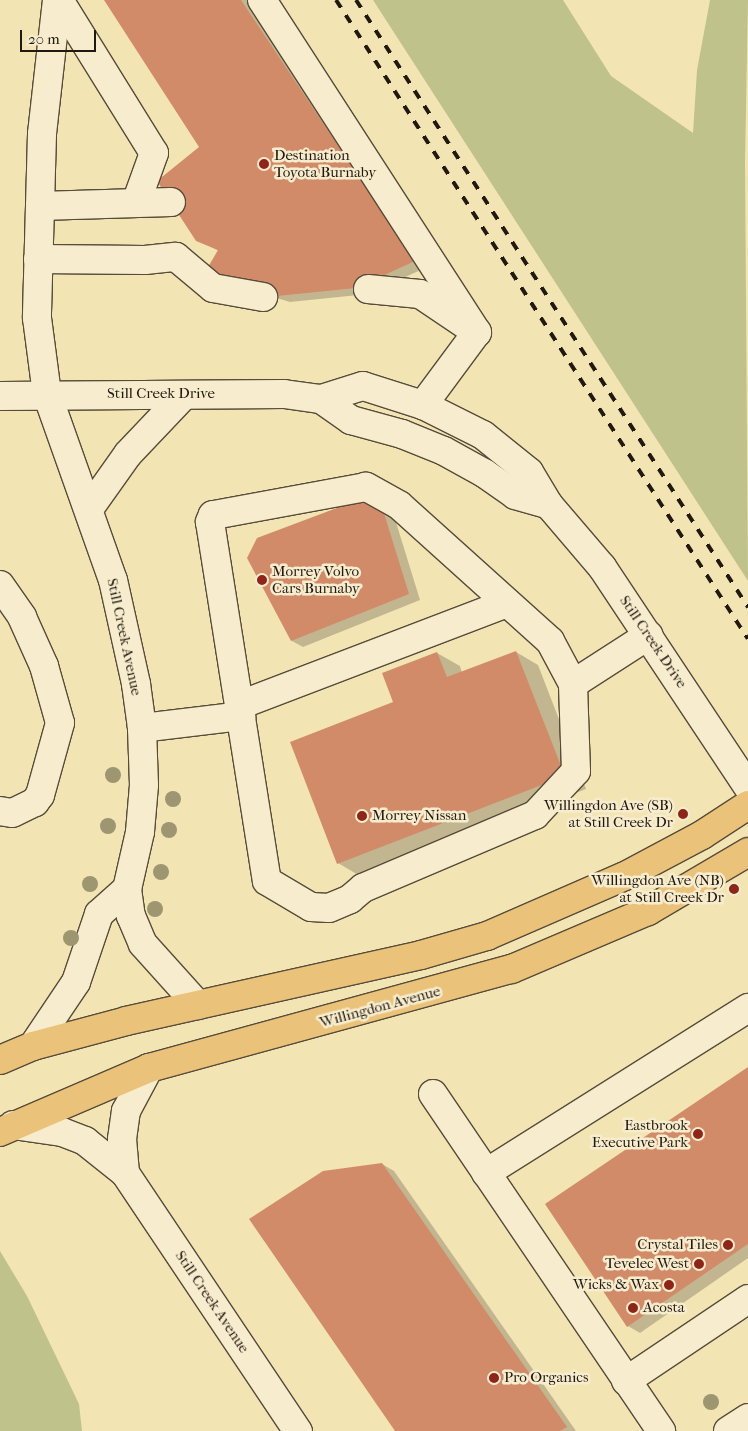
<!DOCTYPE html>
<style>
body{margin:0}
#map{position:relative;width:748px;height:1431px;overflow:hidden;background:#f3e4b4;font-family:"IM FELL French Canon",serif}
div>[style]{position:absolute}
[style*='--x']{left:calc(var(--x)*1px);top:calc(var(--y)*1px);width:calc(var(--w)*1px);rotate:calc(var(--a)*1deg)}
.green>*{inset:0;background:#bfc28a}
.shadow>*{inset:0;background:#0003}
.building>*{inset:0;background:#d28b69}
.roads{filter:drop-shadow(1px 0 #564c39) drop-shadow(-1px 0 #564c39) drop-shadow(0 1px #564c39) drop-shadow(0 -1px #564c39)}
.minor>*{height:28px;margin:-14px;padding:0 14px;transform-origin:14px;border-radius:14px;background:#f7edce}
.major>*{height:28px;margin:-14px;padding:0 14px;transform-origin:14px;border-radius:14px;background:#eac27a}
.rail>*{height:4px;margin-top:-2px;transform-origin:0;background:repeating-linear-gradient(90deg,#211910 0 9px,transparent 0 18px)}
.trees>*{width:16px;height:16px;margin:-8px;border-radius:50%;background:#9e9571}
.dots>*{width:14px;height:14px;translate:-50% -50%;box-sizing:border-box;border:2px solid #f7edce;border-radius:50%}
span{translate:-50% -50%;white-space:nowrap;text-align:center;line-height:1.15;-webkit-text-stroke:5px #f7edce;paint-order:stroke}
.poi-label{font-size:15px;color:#211910}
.left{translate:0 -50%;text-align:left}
.right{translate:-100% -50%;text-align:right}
.street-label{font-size:15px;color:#211910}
.scale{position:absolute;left:20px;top:30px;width:76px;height:22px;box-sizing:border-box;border:2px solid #211910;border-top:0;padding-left:6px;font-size:15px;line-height:18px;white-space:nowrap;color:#211910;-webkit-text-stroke:4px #f7edce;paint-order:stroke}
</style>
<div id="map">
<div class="green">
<i style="clip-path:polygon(373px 0,563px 0,611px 76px,693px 133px,697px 70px,710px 0,748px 0,745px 162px,748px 581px)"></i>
<i style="clip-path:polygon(0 1251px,27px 1296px,79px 1404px,82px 1431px,0 1431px)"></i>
</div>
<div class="shadow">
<i style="clip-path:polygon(105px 0,247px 0,425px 268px,368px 294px,290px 302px,217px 280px,219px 251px,197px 240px,200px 147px)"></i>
<i style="clip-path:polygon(366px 499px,395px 519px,420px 600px,303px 647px,292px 641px)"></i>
<i style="clip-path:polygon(516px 652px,538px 665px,586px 789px,360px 876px,338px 863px,395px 703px,384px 674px,437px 653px,460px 666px,462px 673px)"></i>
<i style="clip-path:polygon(748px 1068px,748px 1258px,640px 1333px,628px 1326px)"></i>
<i style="clip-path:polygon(382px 1164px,394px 1171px,576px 1431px,397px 1431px)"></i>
</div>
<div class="building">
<i style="clip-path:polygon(104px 0,241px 0,415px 261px,356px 288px,277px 296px,204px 274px,218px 250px,196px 241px,157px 181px,199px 147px)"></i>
<i style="clip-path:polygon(366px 497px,383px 510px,409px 594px,291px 641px,247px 558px,257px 538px)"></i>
<i style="clip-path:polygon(516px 651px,565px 776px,337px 864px,290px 742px,393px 702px,382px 673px,437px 652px,447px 677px)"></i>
<i style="clip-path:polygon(748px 1067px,748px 1244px,627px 1327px,545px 1204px)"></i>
<i style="clip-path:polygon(382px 1163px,567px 1427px,560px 1431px,395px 1431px,249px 1219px,323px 1171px)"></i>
</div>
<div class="roads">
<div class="minor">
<i style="--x:57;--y:0;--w:135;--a:96.4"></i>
<i style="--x:42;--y:134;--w:184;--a:91.6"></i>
<i style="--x:37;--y:318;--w:77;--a:82.5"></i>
<i style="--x:47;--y:394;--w:197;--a:70.5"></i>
<i style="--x:113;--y:580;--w:107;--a:77.5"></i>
<i style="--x:136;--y:684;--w:44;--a:82.2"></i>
<i style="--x:142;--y:728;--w:57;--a:88"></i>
<i style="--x:144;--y:785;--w:47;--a:94.9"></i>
<i style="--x:140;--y:832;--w:58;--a:102.8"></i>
<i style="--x:127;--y:889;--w:27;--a:82"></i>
<i style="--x:131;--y:916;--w:30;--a:67"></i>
<i style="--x:143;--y:944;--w:82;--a:48"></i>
<i style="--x:59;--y:0;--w:180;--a:58.2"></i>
<i style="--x:154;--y:153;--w:53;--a:109.8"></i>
<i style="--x:262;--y:0;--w:396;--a:57.1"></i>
<i style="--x:477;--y:332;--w:91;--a:126.5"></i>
<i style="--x:40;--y:206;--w:131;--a:-1.7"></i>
<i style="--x:38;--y:259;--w:107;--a:0.5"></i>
<i style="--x:145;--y:260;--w:31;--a:-6"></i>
<i style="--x:176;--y:257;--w:48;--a:40"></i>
<i style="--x:213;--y:288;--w:51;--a:10.2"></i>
<i style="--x:368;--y:289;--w:52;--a:5.5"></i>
<i style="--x:420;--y:294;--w:55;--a:34"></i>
<i style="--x:0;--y:396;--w:284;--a:-0.4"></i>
<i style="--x:284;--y:394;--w:37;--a:8"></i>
<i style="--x:321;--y:399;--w:44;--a:-17.2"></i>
<i style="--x:363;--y:386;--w:63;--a:17.6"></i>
<i style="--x:423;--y:405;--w:67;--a:26.6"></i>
<i style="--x:483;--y:435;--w:59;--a:38.8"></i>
<i style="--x:529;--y:472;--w:39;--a:59"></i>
<i style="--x:549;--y:505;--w:82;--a:49.5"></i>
<i style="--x:602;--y:567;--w:264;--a:56.4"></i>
<i style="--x:321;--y:399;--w:37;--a:35"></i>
<i style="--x:351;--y:420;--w:53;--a:15.4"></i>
<i style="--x:402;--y:434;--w:45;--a:22"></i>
<i style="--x:444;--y:451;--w:46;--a:28.8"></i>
<i style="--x:484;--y:473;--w:38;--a:35"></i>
<i style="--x:515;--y:495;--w:35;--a:16"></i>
<i style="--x:89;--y:509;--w:67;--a:-54.7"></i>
<i style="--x:128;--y:454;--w:81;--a:-46.5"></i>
<i style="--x:0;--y:585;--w:39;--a:55"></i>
<i style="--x:22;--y:617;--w:54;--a:65.8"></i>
<i style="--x:44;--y:666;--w:59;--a:74.3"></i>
<i style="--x:60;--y:723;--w:75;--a:105.5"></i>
<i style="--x:40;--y:795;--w:9;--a:126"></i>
<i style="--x:35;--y:802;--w:25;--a:154"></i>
<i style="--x:12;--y:813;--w:12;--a:-171"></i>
<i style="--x:573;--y:684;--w:49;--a:-118.1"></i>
<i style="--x:550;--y:641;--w:203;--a:-138"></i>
<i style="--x:399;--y:505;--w:38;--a:-151"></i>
<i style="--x:366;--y:487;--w:156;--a:169.6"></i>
<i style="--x:213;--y:515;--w:8;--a:113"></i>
<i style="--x:210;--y:522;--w:363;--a:81"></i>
<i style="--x:267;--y:881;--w:51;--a:30.6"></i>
<i style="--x:311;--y:907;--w:18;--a:3"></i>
<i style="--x:329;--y:908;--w:23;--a:-23"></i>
<i style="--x:350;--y:899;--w:17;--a:-40"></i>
<i style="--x:363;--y:888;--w:187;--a:-23"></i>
<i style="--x:535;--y:815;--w:60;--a:-47"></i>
<i style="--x:576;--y:771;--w:87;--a:-92"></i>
<i style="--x:573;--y:684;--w:90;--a:-32.8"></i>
<i style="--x:240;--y:705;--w:286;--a:-20.9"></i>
<i style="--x:142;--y:728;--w:100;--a:-6.9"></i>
<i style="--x:33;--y:1046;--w:77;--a:-56.1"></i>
<i style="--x:76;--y:982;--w:72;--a:-71.3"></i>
<i style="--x:99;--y:914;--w:38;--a:-42"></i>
<i style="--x:433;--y:1094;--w:407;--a:55.9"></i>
<i style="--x:13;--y:1125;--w:49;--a:8.1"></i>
<i style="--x:62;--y:1132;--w:25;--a:21"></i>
<i style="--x:85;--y:1141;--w:51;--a:38.7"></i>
<i style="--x:125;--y:1173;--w:311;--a:56.2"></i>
<i style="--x:125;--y:1173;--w:34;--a:-95"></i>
<i style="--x:122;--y:1139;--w:28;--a:-82"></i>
<i style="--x:126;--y:1111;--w:49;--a:-61.9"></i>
<i style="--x:486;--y:1173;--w:310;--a:-32.2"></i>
<i style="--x:626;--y:1381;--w:147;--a:-33.9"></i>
<i style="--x:728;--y:1431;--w:24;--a:-33"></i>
</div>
<div class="major">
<i style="--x:0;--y:1060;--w:36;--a:-23"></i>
<i style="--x:33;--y:1046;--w:96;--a:-15"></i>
<i style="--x:126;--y:1021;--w:302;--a:-12.6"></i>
<i style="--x:421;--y:955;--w:69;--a:-16.1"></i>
<i style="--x:487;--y:936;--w:150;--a:-23.5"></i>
<i style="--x:625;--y:876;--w:87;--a:-28"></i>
<i style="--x:702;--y:835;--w:55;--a:-33.1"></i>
<i style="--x:0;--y:1132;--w:162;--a:-23.2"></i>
<i style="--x:149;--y:1068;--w:376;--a:-15.3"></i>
<i style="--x:512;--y:969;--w:148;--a:-23.1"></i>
<i style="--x:648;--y:911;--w:116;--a:-30.5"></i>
</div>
</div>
<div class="rail">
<i style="--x:336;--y:0;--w:760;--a:57.19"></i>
<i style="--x:356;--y:0;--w:723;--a:57.15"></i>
</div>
<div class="trees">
<i style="left:113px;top:775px"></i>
<i style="left:173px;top:799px"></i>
<i style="left:108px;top:826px"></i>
<i style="left:169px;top:830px"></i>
<i style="left:161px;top:872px"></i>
<i style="left:90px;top:884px"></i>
<i style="left:155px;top:909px"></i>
<i style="left:71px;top:938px"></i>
<i style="left:711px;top:1402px"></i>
</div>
<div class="dots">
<i style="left:264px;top:164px;background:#8f2418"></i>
<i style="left:262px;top:580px;background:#8f2418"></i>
<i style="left:683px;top:814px;background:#8f2418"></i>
<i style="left:362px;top:816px;background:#8f2418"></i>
<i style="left:734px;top:889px;background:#8f2418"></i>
<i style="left:698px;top:1134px;background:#8f2418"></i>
<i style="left:728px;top:1245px;background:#8f2418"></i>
<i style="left:699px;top:1264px;background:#8f2418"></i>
<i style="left:669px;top:1285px;background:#8f2418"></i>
<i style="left:633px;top:1308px;background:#8f2418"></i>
<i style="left:494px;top:1378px;background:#8f2418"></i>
</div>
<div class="poi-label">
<span class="left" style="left:274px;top:164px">Destination<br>Toyota Burnaby</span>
<span class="left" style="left:272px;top:580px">Morrey Volvo<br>Cars Burnaby</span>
<span class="right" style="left:673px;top:814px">Willingdon Ave (SB)<br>at Still Creek Dr</span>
<span class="left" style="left:372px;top:816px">Morrey Nissan</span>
<span class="right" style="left:724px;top:889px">Willingdon Ave (NB)<br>at Still Creek Dr</span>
<span class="right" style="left:688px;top:1134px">Eastbrook<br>Executive Park</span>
<span class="right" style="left:718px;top:1245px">Crystal Tiles</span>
<span class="right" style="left:689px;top:1264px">Tevelec West</span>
<span class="right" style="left:659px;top:1285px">Wicks &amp; Wax</span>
<span class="left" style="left:643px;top:1308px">Acosta</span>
<span class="left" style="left:504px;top:1378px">Pro Organics</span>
</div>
<div class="street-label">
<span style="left:161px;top:394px">Still Creek Drive</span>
<span style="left:124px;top:637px;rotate:78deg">Still Creek Avenue</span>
<span style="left:653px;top:642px;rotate:56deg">Still Creek Drive</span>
<span style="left:380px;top:1007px;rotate:-15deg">Willingdon Avenue</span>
<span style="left:212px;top:1302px;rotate:56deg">Still Creek Avenue</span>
</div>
<div class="scale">20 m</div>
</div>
